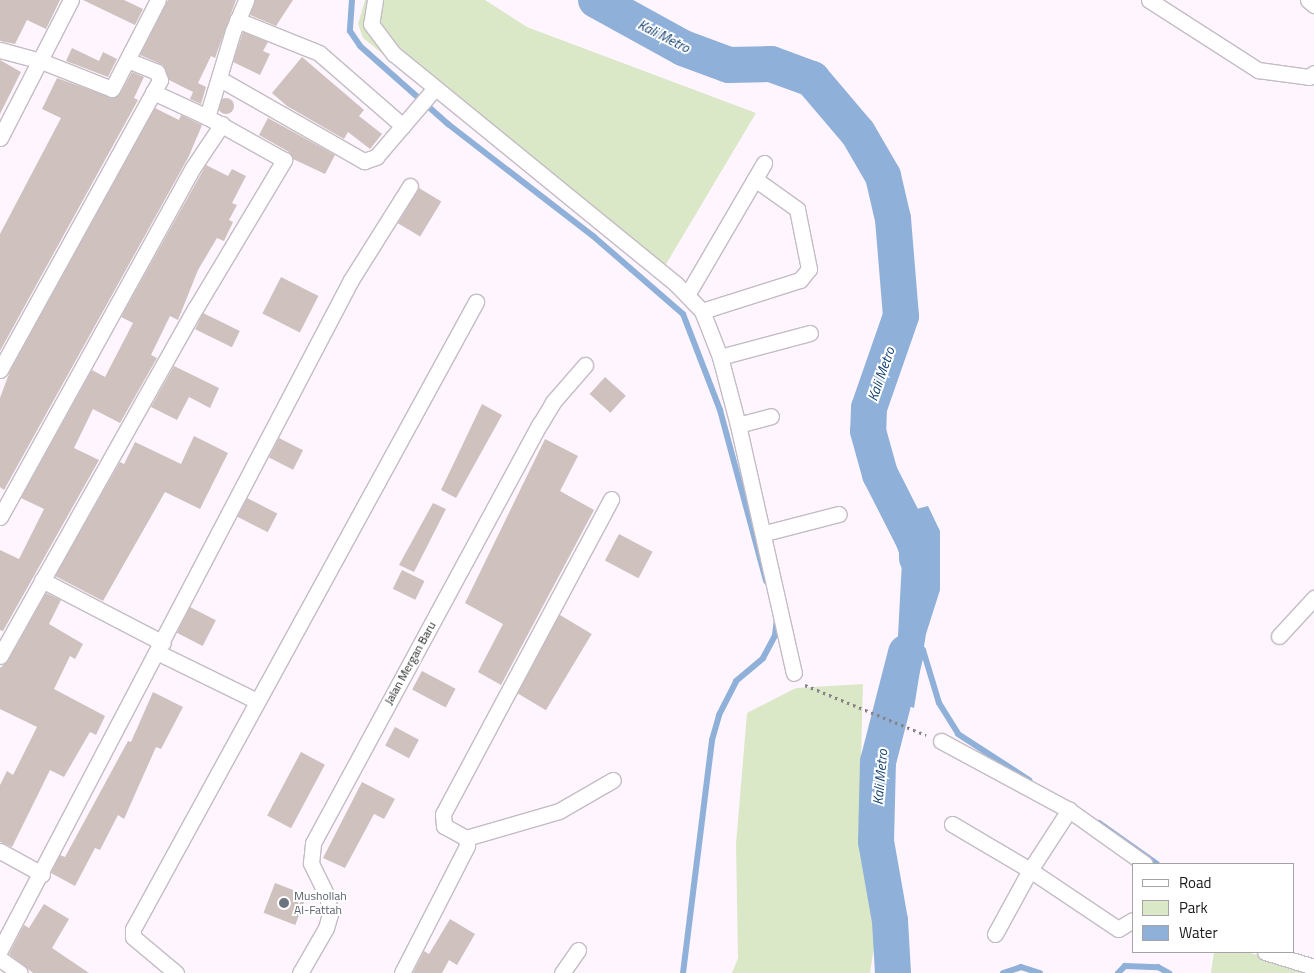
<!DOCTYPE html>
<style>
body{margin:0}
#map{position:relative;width:1314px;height:973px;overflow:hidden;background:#fef5fe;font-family:"Titillium Web",sans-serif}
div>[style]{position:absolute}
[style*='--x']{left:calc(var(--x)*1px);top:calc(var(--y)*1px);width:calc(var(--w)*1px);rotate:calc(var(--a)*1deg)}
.green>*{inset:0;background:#dae8c8}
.water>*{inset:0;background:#8fb0d8}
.stream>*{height:6px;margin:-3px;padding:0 3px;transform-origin:3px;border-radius:3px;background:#8fb0d8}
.river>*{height:36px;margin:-18px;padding:0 18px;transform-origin:18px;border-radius:18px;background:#8fb0d8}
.building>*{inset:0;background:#cec1be;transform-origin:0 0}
.round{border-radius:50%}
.path>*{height:3px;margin-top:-1.5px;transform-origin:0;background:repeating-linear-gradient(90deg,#868186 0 2.5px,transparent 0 6.5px)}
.roads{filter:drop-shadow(1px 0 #c4bcc4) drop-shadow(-1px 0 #c4bcc4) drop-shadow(0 1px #c4bcc4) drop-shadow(0 -1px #c4bcc4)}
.minor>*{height:15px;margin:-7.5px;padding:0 7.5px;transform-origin:7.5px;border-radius:7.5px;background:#fff}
.dots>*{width:14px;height:14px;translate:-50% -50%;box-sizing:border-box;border:2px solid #fff;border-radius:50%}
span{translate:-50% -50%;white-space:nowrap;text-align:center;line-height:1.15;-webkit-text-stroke:4px #fff;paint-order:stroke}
.street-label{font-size:12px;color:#1d1a1d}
.worship-label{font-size:12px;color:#5b616d}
.left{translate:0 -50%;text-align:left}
.water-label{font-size:14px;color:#103f70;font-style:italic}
.legend{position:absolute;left:1132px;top:863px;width:162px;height:90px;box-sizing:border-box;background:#fff;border:1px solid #a5a3a5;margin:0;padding:6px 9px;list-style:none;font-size:15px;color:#1d1a1d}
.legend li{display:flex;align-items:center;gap:10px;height:25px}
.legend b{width:25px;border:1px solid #a5a3a5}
</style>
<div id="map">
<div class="green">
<i style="clip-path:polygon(365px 0,485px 0,527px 27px,756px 113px,659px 276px,363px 38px,358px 24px)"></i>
<i style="clip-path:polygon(863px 684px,859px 832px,875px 941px,870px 973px,732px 973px,738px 958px,736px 844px,747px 713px,796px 688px)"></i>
<i style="clip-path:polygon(1214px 952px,1247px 952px,1314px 973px,1211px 973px)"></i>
</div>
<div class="water">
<i style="clip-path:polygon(928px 506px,940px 531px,940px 590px,926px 634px,914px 708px,886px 697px,897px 654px,902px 561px,886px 517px)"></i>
</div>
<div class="stream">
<i style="--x:352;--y:0;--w:31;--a:94"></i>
<i style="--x:350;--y:31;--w:18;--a:56"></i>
<i style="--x:360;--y:46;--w:118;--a:41.6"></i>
<i style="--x:448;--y:124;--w:183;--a:37.7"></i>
<i style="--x:593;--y:236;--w:119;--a:40.9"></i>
<i style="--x:683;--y:314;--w:103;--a:68.9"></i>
<i style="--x:720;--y:410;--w:177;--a:74.9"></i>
<i style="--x:915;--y:649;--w:8;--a:7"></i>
<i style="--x:923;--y:650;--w:55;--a:73.2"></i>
<i style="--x:939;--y:703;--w:36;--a:58"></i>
<i style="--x:958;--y:734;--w:85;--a:32.9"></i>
<i style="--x:1099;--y:823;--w:71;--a:35.3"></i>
<i style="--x:683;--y:973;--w:235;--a:-82.9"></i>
<i style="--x:712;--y:740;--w:26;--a:-74"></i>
<i style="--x:719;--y:715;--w:38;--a:-63"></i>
<i style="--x:736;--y:681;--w:35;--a:-40"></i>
<i style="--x:763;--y:658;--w:26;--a:-62"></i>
<i style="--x:775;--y:635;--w:16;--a:-83"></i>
<i style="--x:1003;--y:973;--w:19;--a:-18"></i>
<i style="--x:1021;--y:967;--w:20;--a:18"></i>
<i style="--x:1118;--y:973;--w:10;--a:-45"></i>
<i style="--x:1125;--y:966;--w:33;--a:2"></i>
<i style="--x:1158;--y:967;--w:13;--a:29"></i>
</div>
<div class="river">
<i style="--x:596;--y:0;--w:99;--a:28.9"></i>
<i style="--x:683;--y:48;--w:49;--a:20.3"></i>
<i style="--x:729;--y:65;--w:42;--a:-1.4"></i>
<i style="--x:771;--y:64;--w:44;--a:20.1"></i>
<i style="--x:812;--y:79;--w:71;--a:49.6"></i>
<i style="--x:858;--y:133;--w:50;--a:59.8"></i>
<i style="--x:883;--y:176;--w:44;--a:76.9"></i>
<i style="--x:893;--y:219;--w:97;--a:85.3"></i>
<i style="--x:901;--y:316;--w:97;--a:109.2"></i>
<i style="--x:869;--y:408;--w:23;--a:92"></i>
<i style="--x:868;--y:431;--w:45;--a:74.4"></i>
<i style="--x:880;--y:474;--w:82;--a:63.1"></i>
<i style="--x:917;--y:547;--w:11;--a:90"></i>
<i style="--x:893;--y:973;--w:52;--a:-93.3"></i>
<i style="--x:890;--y:921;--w:80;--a:-100"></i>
<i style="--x:876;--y:842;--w:80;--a:-88.6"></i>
<i style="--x:878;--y:762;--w:113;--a:-75.6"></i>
</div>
<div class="building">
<i style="clip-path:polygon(0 0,60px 0,46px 29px,27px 20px,15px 44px,0 41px)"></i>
<i style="clip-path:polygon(83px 0,124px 0,143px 9px,135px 25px)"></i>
<i style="clip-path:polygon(168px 0,236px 0,215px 58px,211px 56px,198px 83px,206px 87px,201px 104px,190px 99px,193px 92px,169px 80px,163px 65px,140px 55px)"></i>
<i style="clip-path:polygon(255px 0,293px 0,276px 26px,250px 15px)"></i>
<i style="clip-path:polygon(243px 32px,268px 42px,263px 51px,270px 54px,260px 75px,233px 62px)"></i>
<i style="clip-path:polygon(72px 48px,99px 61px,103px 52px,117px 59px,108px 77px,66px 61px)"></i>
<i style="clip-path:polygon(302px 57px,364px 110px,359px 116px,382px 134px,370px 149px,348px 132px,344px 139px,287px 106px,272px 93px)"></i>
<i style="clip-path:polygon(0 60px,21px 72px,0 114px)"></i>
<i style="clip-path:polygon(132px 72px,144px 77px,134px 98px,138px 100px,0 351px,0 234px,61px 118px,42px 109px,57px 78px,113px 98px,120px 94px)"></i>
<i class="round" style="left:218px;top:98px;width:16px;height:16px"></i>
<i style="clip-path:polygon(155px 108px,179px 120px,181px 115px,202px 125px,189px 156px,4px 490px,0 487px,0 398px,10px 371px)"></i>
<i style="clip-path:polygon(268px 118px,335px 155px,325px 174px,293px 159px,289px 152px,259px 135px)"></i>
<i style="clip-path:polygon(206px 165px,228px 176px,232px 169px,246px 176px,232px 203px,237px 205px,229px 220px,233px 222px,224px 241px,217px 238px,198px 270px,178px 320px,170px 316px,151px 355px,157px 358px,120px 423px,93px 409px,74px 448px,99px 460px,3px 631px,0 630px,0 550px,19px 559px,44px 509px,21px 498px,92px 370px,105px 377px,133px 323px,121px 317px)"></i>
<i style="left:419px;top:188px;width:26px;height:41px;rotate:31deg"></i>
<i style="left:281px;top:277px;width:42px;height:41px;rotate:27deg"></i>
<i style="left:203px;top:313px;width:41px;height:18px;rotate:26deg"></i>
<i style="clip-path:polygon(174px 366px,219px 388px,210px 408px,189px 397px,177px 420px,151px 407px)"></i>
<i style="left:605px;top:377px;width:28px;height:23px;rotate:42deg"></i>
<i style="clip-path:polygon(482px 404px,502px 415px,456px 498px,441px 490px)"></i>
<i style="clip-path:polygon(194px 436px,228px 453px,200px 509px,165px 492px,103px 601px,55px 576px,120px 462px,124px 464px,135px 442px,181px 464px)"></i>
<i style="left:279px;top:438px;width:27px;height:22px;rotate:27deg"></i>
<i style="clip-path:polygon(545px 439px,578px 456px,560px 491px,594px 510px,501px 685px,478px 672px,503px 624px,465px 603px)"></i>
<i style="left:247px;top:498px;width:34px;height:21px;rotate:27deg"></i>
<i style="clip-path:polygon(433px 503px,446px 509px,414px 572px,399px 565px)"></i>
<i style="left:619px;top:534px;width:38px;height:30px;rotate:28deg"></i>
<i style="left:402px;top:570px;width:25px;height:21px;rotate:26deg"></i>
<i style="clip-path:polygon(46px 593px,61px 600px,49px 624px,83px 644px,75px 659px,70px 656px,54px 689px,105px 716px,96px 735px,90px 732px,64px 777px,50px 770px,12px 847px,0 842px,0 785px,7px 771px,13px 775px,37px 727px,0 709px,0 668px,8px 661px)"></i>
<i style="left:190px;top:607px;width:29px;height:29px;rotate:27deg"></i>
<i style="left:560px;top:615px;width:37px;height:89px;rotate:31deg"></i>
<i style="left:422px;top:671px;width:38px;height:21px;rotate:28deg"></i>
<i style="clip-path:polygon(153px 692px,183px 707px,161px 749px,156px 747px,124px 819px,118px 815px,100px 850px,95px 848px,75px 886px,51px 873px,60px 855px,65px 857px,128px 741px,131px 742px)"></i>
<i style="left:395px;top:727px;width:27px;height:21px;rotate:28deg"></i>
<i style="left:301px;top:752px;width:27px;height:72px;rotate:28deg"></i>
<i style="clip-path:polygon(362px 782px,395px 799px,384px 819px,374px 814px,345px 868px,323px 858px)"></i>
<i style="left:275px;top:883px;width:34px;height:32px;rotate:21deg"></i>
<i style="clip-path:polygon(44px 904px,69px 919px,52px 948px,89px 973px,33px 973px,9px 954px,24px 925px,29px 928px)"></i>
<i style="clip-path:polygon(450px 919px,475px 934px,457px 965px,449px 960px,442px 973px,413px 973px,424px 951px,429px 954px)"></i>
</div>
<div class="path">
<i style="--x:805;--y:685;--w:131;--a:22.5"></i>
</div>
<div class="roads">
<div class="minor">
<i style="--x:375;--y:0;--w:24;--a:99"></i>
<i style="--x:371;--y:24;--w:38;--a:53"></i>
<i style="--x:394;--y:54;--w:364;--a:39.2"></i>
<i style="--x:676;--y:284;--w:37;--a:46"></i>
<i style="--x:702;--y:311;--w:49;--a:68.6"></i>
<i style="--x:720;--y:357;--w:70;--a:75.2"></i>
<i style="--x:738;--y:425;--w:254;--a:77.3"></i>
<i style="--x:1149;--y:0;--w:130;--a:32.7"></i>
<i style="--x:1258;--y:70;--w:51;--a:7.8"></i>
<i style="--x:1309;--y:77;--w:6;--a:-39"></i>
<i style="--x:1308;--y:0;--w:8;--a:40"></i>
<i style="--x:237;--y:20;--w:88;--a:21.9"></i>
<i style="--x:319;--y:53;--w:111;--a:41"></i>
<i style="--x:0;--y:50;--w:42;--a:15"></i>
<i style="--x:41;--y:61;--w:76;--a:21.5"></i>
<i style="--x:112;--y:89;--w:100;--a:-62.7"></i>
<i style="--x:220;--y:79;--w:166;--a:29.7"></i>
<i style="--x:364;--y:161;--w:13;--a:-18"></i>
<i style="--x:376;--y:157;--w:91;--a:-49.5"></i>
<i style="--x:153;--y:92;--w:60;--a:24.8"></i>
<i style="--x:0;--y:138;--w:155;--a:-62.8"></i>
<i style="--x:687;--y:295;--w:153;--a:-59.7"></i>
<i style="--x:702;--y:311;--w:103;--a:-17.6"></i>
<i style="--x:800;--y:280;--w:14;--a:-51"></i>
<i style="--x:809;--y:269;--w:61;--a:-101.3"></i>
<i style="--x:797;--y:209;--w:52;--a:-144.5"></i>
<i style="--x:720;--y:357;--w:93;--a:-14.9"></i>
<i style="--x:0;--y:370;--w:331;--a:-61.1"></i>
<i style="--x:160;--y:80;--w:9;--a:-111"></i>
<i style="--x:157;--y:72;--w:31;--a:-158"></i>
<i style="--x:738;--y:425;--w:34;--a:-15"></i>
<i style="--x:0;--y:517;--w:397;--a:-61.1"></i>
<i style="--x:192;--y:169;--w:54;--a:-56.3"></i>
<i style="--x:765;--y:533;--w:76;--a:-14.4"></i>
<i style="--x:42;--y:580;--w:136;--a:27.5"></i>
<i style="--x:1279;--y:636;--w:52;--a:-47.4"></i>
<i style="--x:159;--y:653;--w:109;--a:26.1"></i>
<i style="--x:0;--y:656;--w:398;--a:-60.7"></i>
<i style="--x:195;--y:309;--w:174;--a:-59.1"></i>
<i style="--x:284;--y:160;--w:88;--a:-150.8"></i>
<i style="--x:207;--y:117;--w:90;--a:-73.2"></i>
<i style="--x:233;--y:31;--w:34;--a:-67"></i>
<i style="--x:941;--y:741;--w:145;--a:28.3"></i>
<i style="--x:1069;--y:810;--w:93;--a:35.4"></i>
<i style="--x:952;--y:824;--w:91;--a:30.5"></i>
<i style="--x:1030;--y:870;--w:106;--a:33.8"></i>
<i style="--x:1118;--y:929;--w:17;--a:-31"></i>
<i style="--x:466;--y:838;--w:97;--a:-16.2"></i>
<i style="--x:559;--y:811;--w:62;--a:-29.9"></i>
<i style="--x:0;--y:851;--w:48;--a:28.7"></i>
<i style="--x:995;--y:934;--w:73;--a:-61.3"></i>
<i style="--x:1030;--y:870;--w:72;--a:-57"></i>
<i style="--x:0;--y:950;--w:756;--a:-62.35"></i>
<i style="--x:351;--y:280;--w:111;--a:-57.9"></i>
<i style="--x:1265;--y:952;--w:51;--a:17"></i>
<i style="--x:0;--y:959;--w:24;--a:35"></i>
<i style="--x:176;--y:973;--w:56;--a:-140.1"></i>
<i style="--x:133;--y:937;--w:8;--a:-90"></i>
<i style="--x:133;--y:929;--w:715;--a:-61.32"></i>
<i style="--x:300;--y:973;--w:52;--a:-60"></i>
<i style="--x:326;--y:928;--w:15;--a:-74"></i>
<i style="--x:330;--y:914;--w:18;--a:-99"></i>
<i style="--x:327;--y:896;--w:37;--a:-116"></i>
<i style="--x:311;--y:863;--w:20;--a:-84"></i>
<i style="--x:313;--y:843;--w:477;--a:-61.6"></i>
<i style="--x:540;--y:424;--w:26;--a:-59"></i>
<i style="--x:553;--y:402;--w:49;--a:-49.1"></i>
<i style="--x:402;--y:973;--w:143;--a:-62.9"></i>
<i style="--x:467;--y:846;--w:8;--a:-97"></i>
<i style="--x:466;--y:838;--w:25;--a:-151"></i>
<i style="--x:444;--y:826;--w:12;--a:-95"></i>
<i style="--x:443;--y:814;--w:357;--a:-61.9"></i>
<i style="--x:562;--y:973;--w:28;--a:-55"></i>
</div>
</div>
<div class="dots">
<i style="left:284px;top:903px;background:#6b7280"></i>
</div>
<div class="street-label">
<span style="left:410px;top:663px;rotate:-61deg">Jalan Mergan Baru</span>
</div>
<div class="worship-label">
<span class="left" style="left:294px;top:903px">Mushollah<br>Al-Fattah</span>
</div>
<div class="water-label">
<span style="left:664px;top:36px;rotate:27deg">Kali Metro</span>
<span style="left:881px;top:374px;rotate:-71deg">Kali Metro</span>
<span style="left:880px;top:777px;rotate:-85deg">Kali Metro</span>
</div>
<ul class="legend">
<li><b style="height:6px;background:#fff"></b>Road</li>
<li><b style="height:14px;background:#dae8c8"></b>Park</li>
<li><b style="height:14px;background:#8fb0d8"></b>Water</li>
</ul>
</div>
